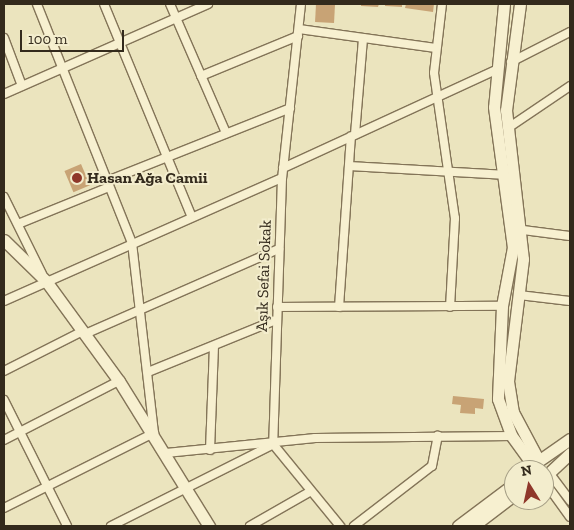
<!DOCTYPE html>
<meta charset="utf-8">
<style>
body{margin:0}
#map{position:relative;width:574px;height:530px;overflow:hidden;background:#ebe4be;font-family:"Zilla Slab",serif}
div>[style]{position:absolute}
[style*='--x']{left:calc(var(--x)*1px);top:calc(var(--y)*1px);width:calc(var(--w)*1px);rotate:calc(var(--a)*1deg)}
.building>*{inset:0;background:#c8a375;transform-origin:0 0}
.roads{filter:drop-shadow(1px 0 #837458) drop-shadow(-1px 0 #837458) drop-shadow(0 1px #837458) drop-shadow(0 -1px #837458)}
.street>*{height:8px;margin:-4px;padding:0 4px;transform-origin:4px;border-radius:4px;background:#f7f0d0}
.secondary>*{height:11px;margin:-5.5px;padding:0 5.5px;transform-origin:5.5px;border-radius:5.5px;background:#f7f0d0}
.dots>*{width:14px;height:14px;translate:-50% -50%;box-sizing:border-box;border:2px solid #f3edcd;border-radius:50%}
span{translate:-50% -50%;white-space:nowrap;text-align:center;line-height:1.15;-webkit-text-stroke:4px #f3edcd;paint-order:stroke}
.poi-label{font-size:16px;color:#332a1c;font-weight:700}
.left{translate:0 -50%;text-align:left}
.street-label{font-size:16px;color:#332a1c}
.frame{position:absolute;inset:0;border:5px solid #332a1c;pointer-events:none}
.north{position:absolute;left:504px;top:460px;width:50px;height:50px;box-sizing:border-box;background:#f3edcd;border:1px solid #a69f86;border-radius:50%;rotate:350deg;font-size:14px;font-weight:700;line-height:20px;text-align:center;color:#332a1c}
.north::after{content:'';display:block;margin:auto;width:18px;height:22px;background:#8f372a;clip-path:polygon(50% 0,100% 100%,50% 72%,0 100%)}
.scale{position:absolute;left:20px;top:30px;width:104px;height:22px;box-sizing:border-box;border:2px solid #332a1c;border-top:0;padding-left:6px;font-size:15px;line-height:18px;white-space:nowrap;color:#332a1c;-webkit-text-stroke:4px #f3edcd;paint-order:stroke}
</style>
<div id="map">
<div class="building">
<i style="left:316px;top:4px;width:19px;height:18px;rotate:3deg"></i>
<i style="clip-path:polygon(361px 4px,379px 4px,378px 7px,361px 6px)"></i>
<i style="clip-path:polygon(385px 4px,402px 4px,402px 7px,385px 6px)"></i>
<i style="clip-path:polygon(406px 4px,434px 4px,433px 12px,405px 8px)"></i>
<i style="left:81px;top:164px;width:23px;height:18px;rotate:67deg"></i>
<i style="clip-path:polygon(453px 396px,484px 399px,483px 409px,475px 408px,475px 414px,460px 413px,461px 405px,452px 404px)"></i>
</div>
<div class="roads">
<div class="street">
<i style="--x:104;--y:4;--w:230;--a:67.6"></i>
<i style="--x:170;--y:4;--w:141;--a:66.5"></i>
<i style="--x:301;--y:4;--w:175;--a:96.2"></i>
<i style="--x:282;--y:178;--w:266;--a:91.9"></i>
<i style="--x:273;--y:444;--w:106;--a:50.7"></i>
<i style="--x:442;--y:4;--w:69;--a:96.6"></i>
<i style="--x:434;--y:73;--w:147;--a:81.8"></i>
<i style="--x:455;--y:218;--w:89;--a:93.2"></i>
<i style="--x:299;--y:29;--w:138;--a:7.9"></i>
<i style="--x:4;--y:38;--w:51;--a:69.4"></i>
<i style="--x:511;--y:62;--w:66;--a:-27"></i>
<i style="--x:201;--y:76;--w:105;--a:-22.4"></i>
<i style="--x:4;--y:94;--w:223;--a:-23.8"></i>
<i style="--x:508;--y:128;--w:75;--a:-34.1"></i>
<i style="--x:355;--y:134;--w:96;--a:-85.2"></i>
<i style="--x:349;--y:166;--w:154;--a:3.3"></i>
<i style="--x:283;--y:168;--w:234;--a:-24.7"></i>
<i style="--x:107;--y:181;--w:197;--a:-21.7"></i>
<i style="--x:4;--y:197;--w:86;--a:63.7"></i>
<i style="--x:18;--y:224;--w:98;--a:-22.1"></i>
<i style="--x:523;--y:230;--w:47;--a:7.3"></i>
<i style="--x:519;--y:295;--w:51;--a:6.7"></i>
<i style="--x:4;--y:301;--w:304;--a:-23.9"></i>
<i style="--x:277;--y:307;--w:225;--a:-0.3"></i>
<i style="--x:339;--y:307;--w:171;--a:-86"></i>
<i style="--x:85;--y:334;--w:212;--a:-23.7"></i>
<i style="--x:4;--y:371;--w:89;--a:-26.9"></i>
<i style="--x:148;--y:372;--w:138;--a:-22.1"></i>
<i style="--x:4;--y:400;--w:141;--a:63.4"></i>
<i style="--x:4;--y:440;--w:129;--a:-27.2"></i>
<i style="--x:210;--y:450;--w:103;--a:-87.8"></i>
<i style="--x:166;--y:453;--w:150;--a:-5.7"></i>
<i style="--x:315;--y:438;--w:197;--a:-0.6"></i>
<i style="--x:550;--y:474;--w:34;--a:53"></i>
<i style="--x:544;--y:481;--w:44;--a:54.2"></i>
<i style="--x:4;--y:508;--w:168;--a:-26.6"></i>
<i style="--x:154;--y:433;--w:191;--a:-96.6"></i>
<i style="--x:132;--y:243;--w:257;--a:-111.7"></i>
<i style="--x:111;--y:526;--w:178;--a:-26.7"></i>
<i style="--x:250;--y:526;--w:70;--a:-29.8"></i>
<i style="--x:354;--y:526;--w:98;--a:-37.6"></i>
<i style="--x:432;--y:466;--w:31;--a:-79"></i>
</div>
<div class="secondary">
<i style="--x:504;--y:4;--w:103;--a:95.5"></i>
<i style="--x:494;--y:107;--w:141;--a:82.3"></i>
<i style="--x:513;--y:247;--w:60;--a:100.6"></i>
<i style="--x:502;--y:306;--w:93;--a:92.5"></i>
<i style="--x:498;--y:399;--w:38;--a:70"></i>
<i style="--x:511;--y:435;--w:37;--a:54"></i>
<i style="--x:520;--y:4;--w:107;--a:97.5"></i>
<i style="--x:506;--y:110;--w:150;--a:83.5"></i>
<i style="--x:523;--y:259;--w:123;--a:97"></i>
<i style="--x:508;--y:381;--w:31;--a:81"></i>
<i style="--x:513;--y:412;--w:55;--a:62"></i>
<i style="--x:4;--y:240;--w:59;--a:44.3"></i>
<i style="--x:46;--y:281;--w:124;--a:53.9"></i>
<i style="--x:119;--y:381;--w:171;--a:58.2"></i>
<i style="--x:534;--y:464;--w:44;--a:-34.8"></i>
<i style="--x:551;--y:471;--w:26;--a:-43"></i>
<i style="--x:458;--y:526;--w:70;--a:-36.9"></i>
<i style="--x:473;--y:526;--w:51;--a:-37.1"></i>
</div>
</div>
<div class="dots">
<i style="left:77px;top:178px;background:#8f372a"></i>
</div>
<div class="poi-label">
<span class="left" style="left:87px;top:178px">Hasan Ağa Camii</span>
</div>
<div class="street-label">
<span style="left:264px;top:276px;rotate:-88deg">Aşık Sefai Sokak</span>
</div>
<div class="frame"></div>
<div class="north">N</div>
<div class="scale">100 m</div>
</div>
